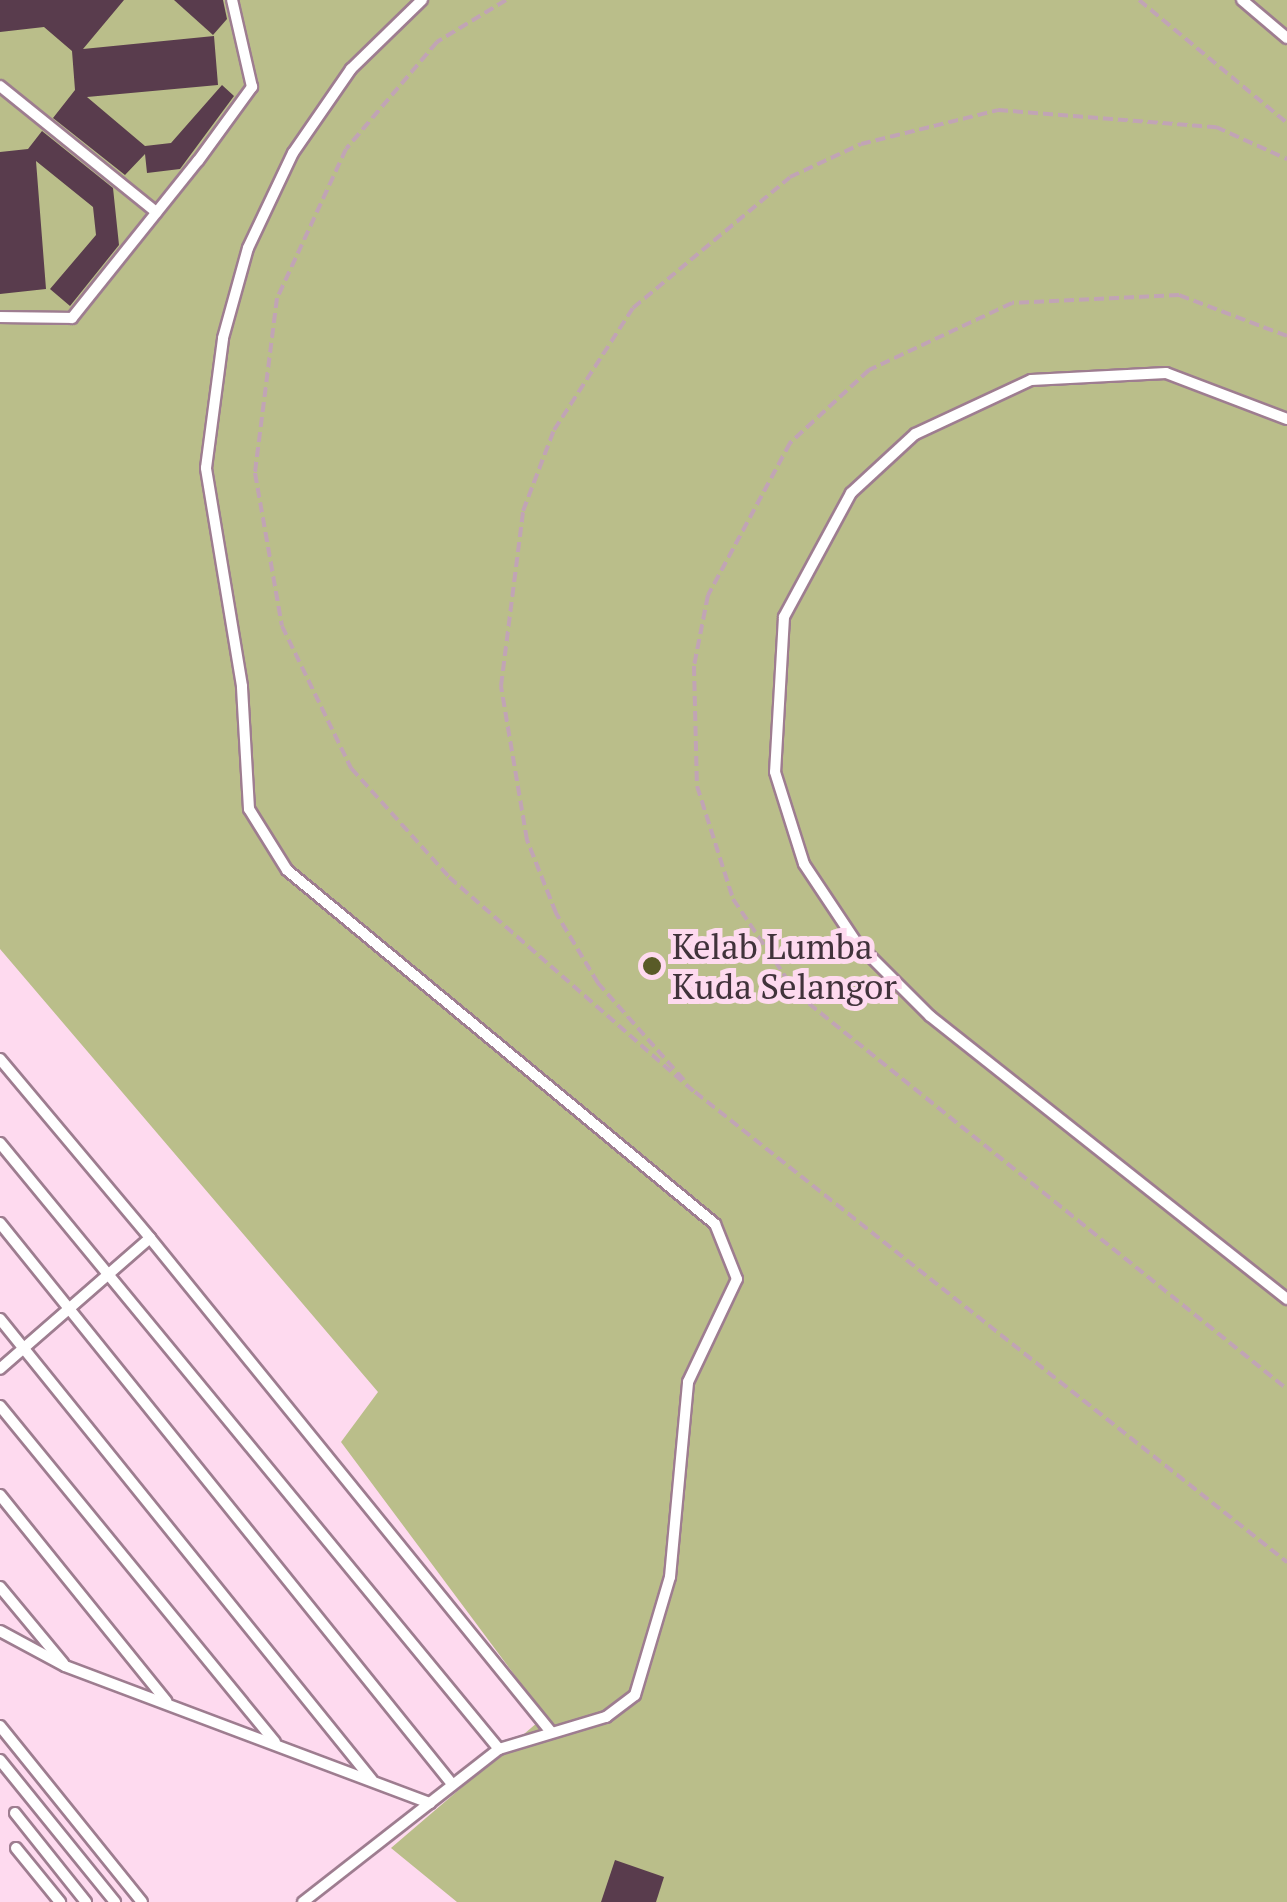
<!DOCTYPE html>
<style>
body{margin:0}
#map{position:relative;width:1287px;height:1902px;overflow:hidden;background:#fedaef;font-family:"PT Serif",serif}
div>[style]{position:absolute}
[style*='--x']{left:calc(var(--x)*1px);top:calc(var(--y)*1px);width:calc(var(--w)*1px);rotate:calc(var(--a)*1deg)}
.green>*{inset:0;background:#babe8a}
.building>*{inset:0;background:#593c4d}
.path>*{height:4px;margin-top:-2px;transform-origin:0;background:repeating-linear-gradient(90deg,#c1a4b5 0 10px,transparent 0 15px)}
.roads{filter:drop-shadow(2px 0 #9e7d90) drop-shadow(-2px 0 #9e7d90) drop-shadow(0 2px #9e7d90) drop-shadow(0 -2px #9e7d90)}
.service>*{height:10px;margin:-5px;padding:0 5px;transform-origin:5px;border-radius:5px;background:#fff}
.dots>*{width:28px;height:28px;translate:-50% -50%;box-sizing:border-box;border:5px solid #fedaef;border-radius:50%}
span{translate:-50% -50%;white-space:nowrap;text-align:center;line-height:1.15;-webkit-text-stroke:10px #fedaef;paint-order:stroke}
.poi-label{font-size:35px;color:#41333b}
.left{translate:0 -50%;text-align:left}
</style>
<div id="map">
<div class="green">
<i style="clip-path:polygon(0 0,1287px 0,1287px 1902px,457px 1902px,391px 1848px,545px 1716px,341px 1442px,378px 1392px,0 949px)"></i>
</div>
<div class="building">
<i style="clip-path:polygon(0 0,124px 0,83px 49px,214px 36px,218px 85px,87px 97px,145px 146px,171px 143px,222px 85px,234px 96px,180px 169px,147px 173px,145px 154px,125px 175px,53px 118px,75px 90px,72px 51px,44px 27px,0 32px)"></i>
<i style="clip-path:polygon(174px 0,223px 0,227px 19px,213px 35px)"></i>
<i style="clip-path:polygon(42px 131px,113px 188px,119px 245px,70px 306px,50px 289px,96px 235px,93px 207px,36px 161px,46px 289px,0 294px,0 152px,28px 149px)"></i>
<i style="clip-path:polygon(615px 1860px,664px 1877px,656px 1902px,601px 1902px)"></i>
</div>
<div class="path">
<i style="--x:506;--y:0;--w:81;--a:148.7"></i>
<i style="--x:437;--y:42;--w:140;--a:130.4"></i>
<i style="--x:346;--y:149;--w:164;--a:114.8"></i>
<i style="--x:277;--y:298;--w:176;--a:97.2"></i>
<i style="--x:255;--y:473;--w:155;--a:80"></i>
<i style="--x:282;--y:626;--w:158;--a:64.1"></i>
<i style="--x:351;--y:768;--w:147;--a:48"></i>
<i style="--x:449;--y:877;--w:327;--a:41.2"></i>
<i style="--x:695;--y:1092;--w:756;--a:38.45"></i>
<i style="--x:1139;--y:0;--w:192;--a:39.7"></i>
<i style="--x:1287;--y:336;--w:116;--a:-159.2"></i>
<i style="--x:1179;--y:295;--w:167;--a:177.3"></i>
<i style="--x:1012;--y:303;--w:158;--a:154.9"></i>
<i style="--x:869;--y:370;--w:108;--a:137.3"></i>
<i style="--x:790;--y:443;--w:173;--a:118.3"></i>
<i style="--x:708;--y:595;--w:72;--a:101.2"></i>
<i style="--x:694;--y:666;--w:120;--a:88.6"></i>
<i style="--x:697;--y:786;--w:119;--a:72.3"></i>
<i style="--x:733;--y:899;--w:115;--a:56"></i>
<i style="--x:797;--y:994;--w:629;--a:38.87"></i>
<i style="--x:684;--y:1080;--w:130;--a:-131.6"></i>
<i style="--x:598;--y:983;--w:82;--a:-121"></i>
<i style="--x:556;--y:913;--w:79;--a:-111.7"></i>
<i style="--x:527;--y:840;--w:156;--a:-99.6"></i>
<i style="--x:501;--y:686;--w:176;--a:-82.8"></i>
<i style="--x:523;--y:511;--w:87;--a:-69.1"></i>
<i style="--x:554;--y:430;--w:145;--a:-57.1"></i>
<i style="--x:633;--y:308;--w:204;--a:-39.8"></i>
<i style="--x:790;--y:177;--w:78;--a:-24.9"></i>
<i style="--x:861;--y:144;--w:141;--a:-13.9"></i>
<i style="--x:998;--y:110;--w:219;--a:4.5"></i>
<i style="--x:1216;--y:127;--w:78;--a:24.3"></i>
</div>
<div class="roads">
<div class="service">
<i style="--x:1242;--y:0;--w:59;--a:40.2"></i>
<i style="--x:0;--y:86;--w:201;--a:38.9"></i>
<i style="--x:0;--y:317;--w:72;--a:0.8"></i>
<i style="--x:72;--y:318;--w:201;--a:-51.3"></i>
<i style="--x:198;--y:161;--w:92;--a:-53.9"></i>
<i style="--x:252;--y:87;--w:89;--a:-102.9"></i>
<i style="--x:1287;--y:419;--w:129;--a:-159.2"></i>
<i style="--x:1166;--y:373;--w:135;--a:177"></i>
<i style="--x:1031;--y:380;--w:128;--a:155"></i>
<i style="--x:915;--y:434;--w:87;--a:137.3"></i>
<i style="--x:851;--y:493;--w:141;--a:118.4"></i>
<i style="--x:784;--y:617;--w:155;--a:93.3"></i>
<i style="--x:775;--y:772;--w:96;--a:72.5"></i>
<i style="--x:804;--y:864;--w:94;--a:56.3"></i>
<i style="--x:856;--y:942;--w:105;--a:45"></i>
<i style="--x:930;--y:1016;--w:456;--a:38.4"></i>
<i style="--x:0;--y:1059;--w:234;--a:50"></i>
<i style="--x:150;--y:1238;--w:199;--a:138.9"></i>
<i style="--x:0;--y:1143;--w:785;--a:50.53"></i>
<i style="--x:0;--y:1223;--w:720;--a:51.14"></i>
<i style="--x:150;--y:1238;--w:636;--a:50.93"></i>
<i style="--x:0;--y:1319;--w:592;--a:51.1"></i>
<i style="--x:0;--y:1406;--w:434;--a:50.7"></i>
<i style="--x:0;--y:1495;--w:265;--a:51.1"></i>
<i style="--x:0;--y:1587;--w:99;--a:50.3"></i>
<i style="--x:0;--y:1631;--w:74;--a:28.3"></i>
<i style="--x:65;--y:1666;--w:390;--a:20.6"></i>
<i style="--x:0;--y:1726;--w:226;--a:51.1"></i>
<i style="--x:0;--y:1760;--w:183;--a:51"></i>
<i style="--x:15;--y:1813;--w:114;--a:51.4"></i>
<i style="--x:16;--y:1848;--w:70;--a:50.8"></i>
<i style="--x:303;--y:1902;--w:249;--a:-38"></i>
<i style="--x:499;--y:1749;--w:112;--a:-16.7"></i>
<i style="--x:606;--y:1717;--w:36;--a:-37"></i>
<i style="--x:635;--y:1695;--w:123;--a:-73.5"></i>
<i style="--x:670;--y:1577;--w:196;--a:-84.7"></i>
<i style="--x:688;--y:1382;--w:114;--a:-64.6"></i>
<i style="--x:737;--y:1279;--w:59;--a:-111.8"></i>
<i style="--x:715;--y:1224;--w:555;--a:-140.41"></i>
<i style="--x:287;--y:870;--w:72;--a:-121.9"></i>
<i style="--x:249;--y:809;--w:123;--a:-93.3"></i>
<i style="--x:242;--y:686;--w:221;--a:-99.4"></i>
<i style="--x:206;--y:468;--w:131;--a:-82.5"></i>
<i style="--x:223;--y:338;--w:93;--a:-74.5"></i>
<i style="--x:248;--y:248;--w:105;--a:-64.7"></i>
<i style="--x:293;--y:153;--w:102;--a:-55.4"></i>
<i style="--x:351;--y:69;--w:99;--a:-44.2"></i>
</div>
</div>
<div class="dots">
<i style="left:652px;top:966px;background:#595b28"></i>
</div>
<div class="poi-label">
<span class="left" style="left:672px;top:966px">Kelab Lumba<br>Kuda Selangor</span>
</div>
</div>
